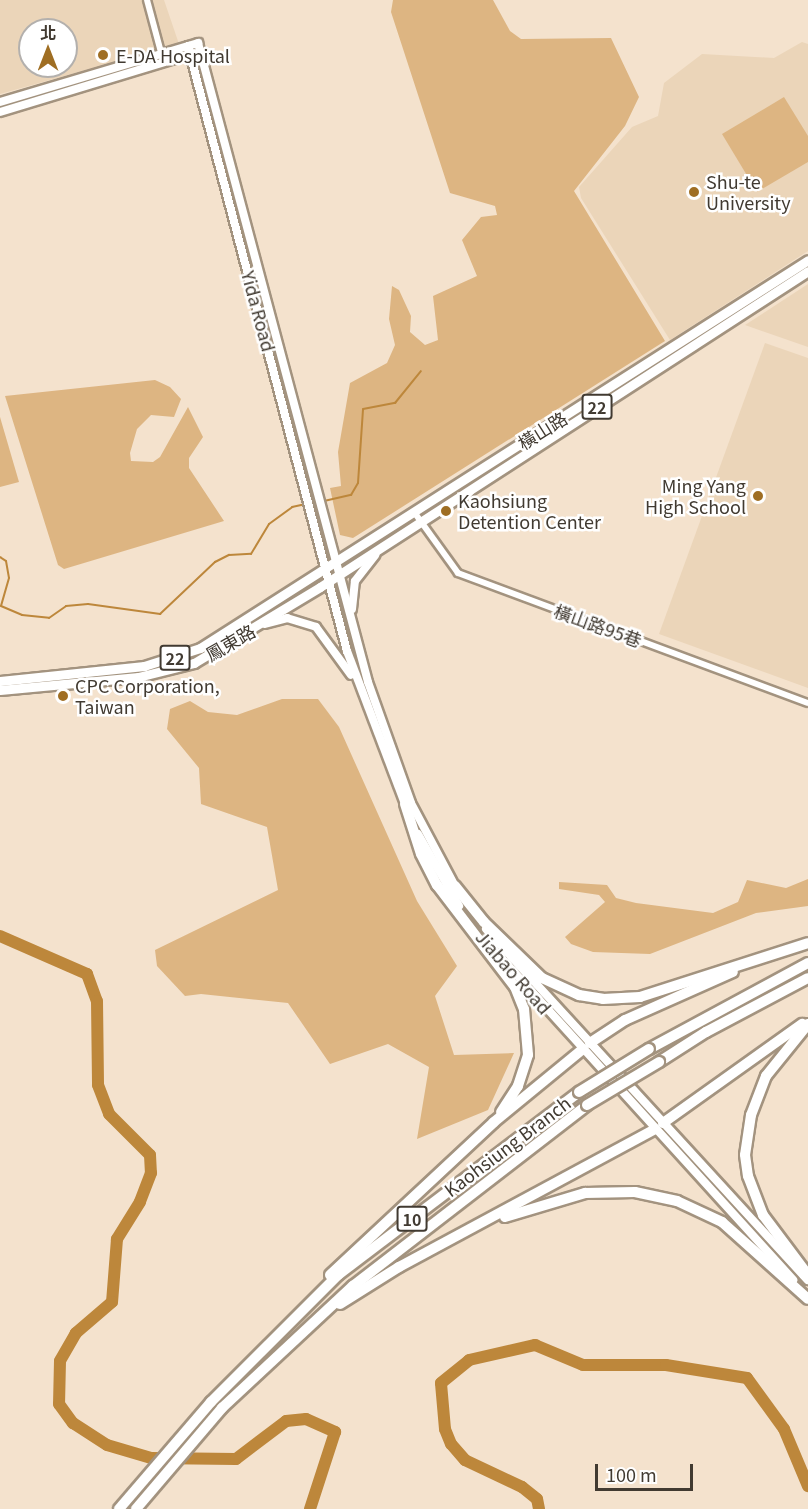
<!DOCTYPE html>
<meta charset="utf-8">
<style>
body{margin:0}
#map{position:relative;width:808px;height:1509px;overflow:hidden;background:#f4e2cd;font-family:Georgia,"Noto Sans TC",serif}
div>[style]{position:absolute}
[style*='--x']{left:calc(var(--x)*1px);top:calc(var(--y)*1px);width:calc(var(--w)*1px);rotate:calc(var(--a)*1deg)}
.built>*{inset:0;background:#ebd5b9}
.green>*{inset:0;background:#ddb582}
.stream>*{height:2px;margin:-1px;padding:0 1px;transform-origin:1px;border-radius:1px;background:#bd873b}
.river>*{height:12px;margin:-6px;padding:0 6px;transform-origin:6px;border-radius:6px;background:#bd873b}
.roads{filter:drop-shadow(2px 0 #a3937f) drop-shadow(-2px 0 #a3937f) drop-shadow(0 2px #a3937f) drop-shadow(0 -2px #a3937f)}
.street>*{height:6px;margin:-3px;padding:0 3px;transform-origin:3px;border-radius:3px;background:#fff}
.secondary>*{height:8px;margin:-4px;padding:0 4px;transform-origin:4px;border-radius:4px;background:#fff}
.primary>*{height:9px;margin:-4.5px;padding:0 4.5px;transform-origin:4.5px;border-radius:4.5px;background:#fff}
.highway>*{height:10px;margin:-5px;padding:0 5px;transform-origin:5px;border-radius:5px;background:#fff}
.bridges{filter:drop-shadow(2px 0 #a3937f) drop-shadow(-2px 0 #a3937f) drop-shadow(0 2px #a3937f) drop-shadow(0 -2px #a3937f)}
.highway-bridge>*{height:10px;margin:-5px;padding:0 5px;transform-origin:5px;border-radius:5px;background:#fff}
.dots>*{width:16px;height:16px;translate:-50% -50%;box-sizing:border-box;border:3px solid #fff;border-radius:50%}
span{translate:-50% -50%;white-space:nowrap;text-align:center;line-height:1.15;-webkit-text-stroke:5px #fff;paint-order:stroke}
.shield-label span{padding:2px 4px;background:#fff;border:2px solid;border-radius:4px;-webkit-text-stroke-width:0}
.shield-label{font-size:16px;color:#413a31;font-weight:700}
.poi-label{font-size:18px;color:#413a31}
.left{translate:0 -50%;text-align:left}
.right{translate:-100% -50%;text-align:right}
.street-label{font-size:18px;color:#413a31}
.north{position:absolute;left:18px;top:18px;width:60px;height:60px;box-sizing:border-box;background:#fff;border:2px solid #b3b0ad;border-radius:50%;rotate:0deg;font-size:16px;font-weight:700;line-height:24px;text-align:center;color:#413a31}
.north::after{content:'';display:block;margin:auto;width:21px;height:27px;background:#9f6e23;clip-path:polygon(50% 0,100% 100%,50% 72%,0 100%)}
.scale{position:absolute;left:595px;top:1464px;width:98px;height:27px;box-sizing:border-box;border:3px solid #413a31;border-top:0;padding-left:8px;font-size:18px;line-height:21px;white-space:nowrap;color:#413a31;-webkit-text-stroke:4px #fff;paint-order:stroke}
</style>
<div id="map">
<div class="built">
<i style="clip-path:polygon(evenodd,0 0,164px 0,179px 44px,0 94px,0 0,30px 30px,66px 30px,66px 66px,30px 66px,30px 30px)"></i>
<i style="clip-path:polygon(802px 42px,808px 44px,808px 251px,670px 340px,581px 198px,579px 187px,632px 127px,658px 116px,664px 83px,702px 54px,774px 58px)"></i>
<i style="clip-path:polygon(808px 284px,808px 347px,745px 325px)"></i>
<i style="clip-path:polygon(765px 343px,808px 358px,808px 688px,659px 634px)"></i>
</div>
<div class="green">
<i style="clip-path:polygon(393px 0,493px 0,510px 31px,521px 39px,611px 38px,639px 97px,625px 126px,574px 191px,665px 341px,353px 538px,340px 535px,330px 488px,341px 486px,338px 452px,350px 383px,387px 363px,395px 345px,389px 319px,392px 286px,399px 290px,411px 316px,410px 332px,425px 345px,438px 340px,433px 296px,477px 276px,462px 240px,481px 217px,497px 215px,495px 206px,450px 193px,391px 12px)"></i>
<i style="clip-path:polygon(784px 97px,808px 136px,808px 162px,757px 192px,722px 134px)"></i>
<i style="clip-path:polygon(155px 380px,170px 387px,181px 399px,174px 417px,151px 415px,137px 429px,130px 453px,131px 461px,153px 462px,160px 457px,188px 407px,203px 437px,189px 458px,189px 468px,224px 521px,64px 569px,58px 565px,5px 396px)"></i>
<i style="clip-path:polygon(0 417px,19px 482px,0 487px)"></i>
<i style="clip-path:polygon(282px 699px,318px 699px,339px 727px,417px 901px,457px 966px,435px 996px,454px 1055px,514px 1053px,488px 1110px,417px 1139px,429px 1067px,388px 1044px,330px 1064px,288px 1003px,201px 994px,185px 996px,157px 966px,155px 950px,278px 890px,267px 827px,201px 804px,199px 768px,167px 729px,170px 709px,190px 701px,208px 712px,237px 715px)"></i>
<i style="clip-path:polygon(808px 879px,808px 906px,756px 913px,650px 954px,593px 952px,571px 944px,565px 937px,605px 902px,599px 895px,559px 889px,559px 882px,607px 885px,616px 898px,636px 903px,713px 913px,738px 902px,747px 880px,786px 888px)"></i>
</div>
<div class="stream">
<i style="--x:324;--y:501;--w:28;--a:-13"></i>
<i style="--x:351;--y:495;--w:14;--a:-60"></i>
<i style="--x:358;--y:483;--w:74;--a:-86.1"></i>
<i style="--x:363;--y:409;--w:33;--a:-11"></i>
<i style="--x:395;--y:403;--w:41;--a:-50.9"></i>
<i style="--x:0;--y:557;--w:7;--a:34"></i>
<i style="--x:6;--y:561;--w:17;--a:80"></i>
<i style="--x:9;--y:578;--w:29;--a:106"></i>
<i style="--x:1;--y:606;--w:23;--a:23"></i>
<i style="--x:22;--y:615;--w:27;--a:6"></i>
<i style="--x:49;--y:618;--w:21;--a:-35"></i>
<i style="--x:66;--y:606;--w:22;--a:-5"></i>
<i style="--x:88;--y:604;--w:73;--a:7.9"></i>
<i style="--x:160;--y:614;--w:76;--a:-43.4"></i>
<i style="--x:215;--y:562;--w:16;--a:-27"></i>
<i style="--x:229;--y:555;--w:22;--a:-3"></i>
<i style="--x:251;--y:554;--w:35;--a:-59"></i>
<i style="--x:269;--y:524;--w:29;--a:-36"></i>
<i style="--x:292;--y:507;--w:14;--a:-12"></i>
</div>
<div class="river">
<i style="--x:0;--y:936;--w:95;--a:23.6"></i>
<i style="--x:87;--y:974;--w:29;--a:70"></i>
<i style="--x:97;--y:1001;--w:84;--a:89.3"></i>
<i style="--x:98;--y:1085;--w:31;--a:69"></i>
<i style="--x:109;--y:1114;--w:58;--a:45"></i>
<i style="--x:150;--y:1155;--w:18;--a:87"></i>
<i style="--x:151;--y:1173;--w:31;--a:111"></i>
<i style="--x:140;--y:1202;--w:44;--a:121.9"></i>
<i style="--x:117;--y:1239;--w:63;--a:94.5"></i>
<i style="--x:112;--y:1302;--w:48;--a:139.3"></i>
<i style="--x:76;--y:1333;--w:32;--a:120"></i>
<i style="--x:60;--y:1361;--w:43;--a:91.3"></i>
<i style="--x:59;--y:1404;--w:24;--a:54"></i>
<i style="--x:73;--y:1423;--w:40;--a:32.9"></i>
<i style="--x:107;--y:1445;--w:46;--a:16.5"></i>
<i style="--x:151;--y:1458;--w:85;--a:0.7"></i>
<i style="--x:236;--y:1459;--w:63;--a:-37.2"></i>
<i style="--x:286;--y:1421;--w:20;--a:-6"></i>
<i style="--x:306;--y:1419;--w:32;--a:24"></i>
<i style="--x:335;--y:1432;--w:81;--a:108"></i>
<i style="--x:539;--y:1509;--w:10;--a:-101"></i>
<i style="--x:537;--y:1499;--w:19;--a:-141"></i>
<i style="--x:522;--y:1487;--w:63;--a:-154.7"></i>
<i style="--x:465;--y:1460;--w:21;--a:-131"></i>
<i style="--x:451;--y:1444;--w:16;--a:-112"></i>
<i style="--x:445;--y:1429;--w:46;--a:-95"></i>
<i style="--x:441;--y:1383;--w:36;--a:-39"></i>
<i style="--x:469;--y:1360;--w:68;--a:-12.8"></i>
<i style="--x:535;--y:1345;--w:52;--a:22.6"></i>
<i style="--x:583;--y:1365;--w:83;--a:0"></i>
<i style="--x:666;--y:1365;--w:82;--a:9.1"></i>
<i style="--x:747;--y:1378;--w:63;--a:54"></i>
<i style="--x:784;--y:1429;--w:62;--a:67.2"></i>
</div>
<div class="roads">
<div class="street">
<i style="--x:147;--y:0;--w:58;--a:75"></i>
<i style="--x:414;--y:512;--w:75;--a:54.2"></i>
<i style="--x:458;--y:573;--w:373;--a:20.4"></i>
</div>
<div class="secondary">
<i style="--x:188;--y:46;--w:626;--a:75.28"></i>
<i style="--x:347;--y:651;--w:169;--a:69.2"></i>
<i style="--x:0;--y:102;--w:207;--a:-16.6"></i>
<i style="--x:198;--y:43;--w:661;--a:75.1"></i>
<i style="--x:368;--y:682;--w:128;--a:70.4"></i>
<i style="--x:411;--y:803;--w:98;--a:62.1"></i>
<i style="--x:0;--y:112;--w:203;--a:-16.9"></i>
<i style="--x:352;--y:609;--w:28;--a:-84"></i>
<i style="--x:355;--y:581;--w:33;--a:-52"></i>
<i style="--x:265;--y:624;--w:23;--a:-15"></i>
<i style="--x:287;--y:618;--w:30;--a:17"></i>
<i style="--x:316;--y:627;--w:59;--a:53.9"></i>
<i style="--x:418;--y:834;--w:83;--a:60.3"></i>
<i style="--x:486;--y:929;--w:476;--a:47.5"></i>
<i style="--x:485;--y:940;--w:459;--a:47.8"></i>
</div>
<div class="primary">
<i style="--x:0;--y:681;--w:145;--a:-5.9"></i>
<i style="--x:144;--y:666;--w:59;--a:-17.8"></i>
<i style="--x:200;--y:648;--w:721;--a:-32.54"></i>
<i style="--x:0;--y:690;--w:139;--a:-5.4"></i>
<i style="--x:138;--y:677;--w:58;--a:-14"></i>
<i style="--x:194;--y:663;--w:147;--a:-31.1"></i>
<i style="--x:320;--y:587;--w:581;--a:-32.92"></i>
</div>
<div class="highway">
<i style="--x:405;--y:804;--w:52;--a:72.3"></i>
<i style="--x:421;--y:854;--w:35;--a:63"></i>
<i style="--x:437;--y:885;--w:128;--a:52.6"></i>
<i style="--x:515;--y:987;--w:24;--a:68"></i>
<i style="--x:524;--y:1009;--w:46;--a:85"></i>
<i style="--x:528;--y:1055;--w:33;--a:108"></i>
<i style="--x:518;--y:1086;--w:31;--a:123"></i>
<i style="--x:455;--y:886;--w:46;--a:51.1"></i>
<i style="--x:484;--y:922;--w:81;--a:44"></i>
<i style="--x:542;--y:978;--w:41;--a:24.7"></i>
<i style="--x:579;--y:995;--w:24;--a:9"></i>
<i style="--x:603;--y:999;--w:37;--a:-3"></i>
<i style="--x:640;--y:997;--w:176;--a:-17.8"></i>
<i style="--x:808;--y:1024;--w:67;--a:128.9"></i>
<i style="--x:766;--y:1076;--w:42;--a:111"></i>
<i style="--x:751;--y:1115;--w:40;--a:98.5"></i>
<i style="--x:745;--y:1155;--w:21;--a:82"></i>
<i style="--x:748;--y:1176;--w:42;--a:69"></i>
<i style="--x:763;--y:1215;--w:75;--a:53.1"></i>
<i style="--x:590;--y:1043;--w:42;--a:-33.3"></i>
<i style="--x:625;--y:1020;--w:118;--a:-24"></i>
<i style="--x:649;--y:1049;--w:181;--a:-28.4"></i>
<i style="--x:659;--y:1062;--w:56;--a:-32.6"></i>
<i style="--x:706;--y:1032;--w:115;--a:-27.9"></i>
<i style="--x:663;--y:1123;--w:171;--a:-35.5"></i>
<i style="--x:505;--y:1217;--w:84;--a:-16.7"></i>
<i style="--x:585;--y:1193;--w:50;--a:-1.1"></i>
<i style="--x:635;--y:1192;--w:43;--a:12.1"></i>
<i style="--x:677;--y:1201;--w:50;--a:25"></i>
<i style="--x:722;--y:1222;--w:115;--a:41.8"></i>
<i style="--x:330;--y:1275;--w:224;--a:-43"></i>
<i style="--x:494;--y:1122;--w:115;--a:-39.4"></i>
<i style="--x:340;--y:1304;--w:70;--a:-32.1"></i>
<i style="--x:399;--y:1267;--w:291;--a:-28.3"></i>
<i style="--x:119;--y:1509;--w:141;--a:-49.3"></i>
<i style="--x:211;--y:1402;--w:180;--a:-45"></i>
<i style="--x:338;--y:1275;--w:303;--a:-37.2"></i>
<i style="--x:136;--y:1509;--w:133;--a:-49.6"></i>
<i style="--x:222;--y:1408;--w:179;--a:-43"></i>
<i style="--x:353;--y:1286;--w:296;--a:-37.7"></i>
</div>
</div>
<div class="bridges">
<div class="highway-bridge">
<i style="--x:579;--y:1092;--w:82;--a:-31.6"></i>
<i style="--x:587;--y:1105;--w:84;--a:-30.8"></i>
</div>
</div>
<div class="dots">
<i style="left:103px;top:55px;background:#9f6e23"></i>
<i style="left:694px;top:192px;background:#9f6e23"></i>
<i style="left:758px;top:496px;background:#9f6e23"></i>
<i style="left:446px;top:511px;background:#9f6e23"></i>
<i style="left:63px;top:696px;background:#9f6e23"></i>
</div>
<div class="shield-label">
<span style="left:597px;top:407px">22</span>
<span style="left:175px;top:658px">22</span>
<span style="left:412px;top:1219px">10</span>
</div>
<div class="poi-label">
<span class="left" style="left:116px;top:55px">E-DA Hospital</span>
<span class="left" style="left:706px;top:192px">Shu-te<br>University</span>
<span class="right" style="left:746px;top:496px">Ming Yang<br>High School</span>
<span class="left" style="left:458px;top:511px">Kaohsiung<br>Detention Center</span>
<span class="left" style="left:75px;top:696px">CPC Corporation,<br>Taiwan</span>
</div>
<div class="street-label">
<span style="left:259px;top:311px;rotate:75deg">Yida Road</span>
<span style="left:542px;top:430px;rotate:-32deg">橫山路</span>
<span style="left:598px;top:625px;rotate:20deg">橫山路95巷</span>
<span style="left:230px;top:642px;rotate:-30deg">鳳東路</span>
<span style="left:514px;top:972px;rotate:49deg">Jiabao Road</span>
<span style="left:507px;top:1146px;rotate:-37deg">Kaohsiung Branch</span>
</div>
<div class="north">北</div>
<div class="scale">100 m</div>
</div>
